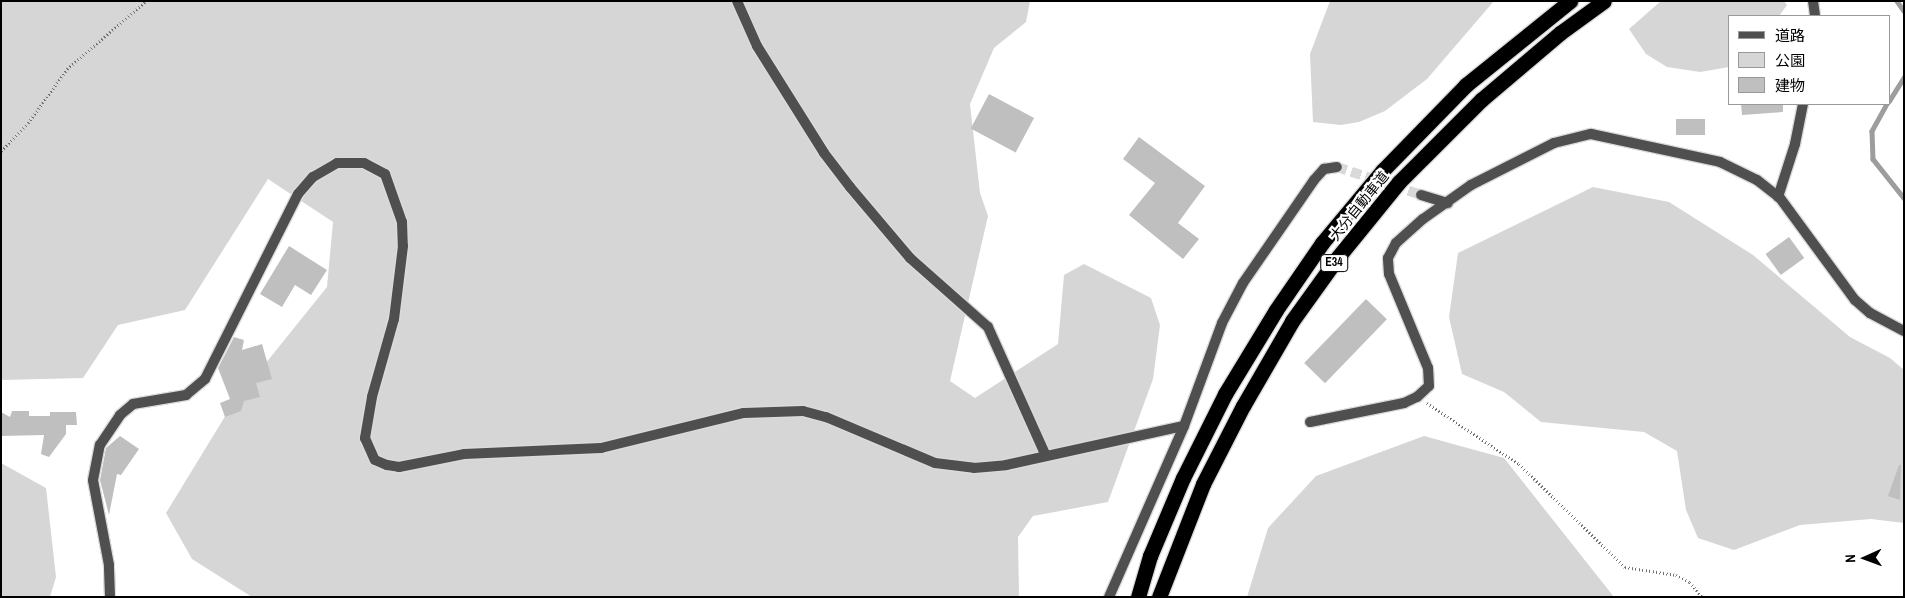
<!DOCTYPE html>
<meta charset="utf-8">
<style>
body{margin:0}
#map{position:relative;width:1905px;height:598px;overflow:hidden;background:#fff;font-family:"Archivo Narrow","Noto Sans JP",sans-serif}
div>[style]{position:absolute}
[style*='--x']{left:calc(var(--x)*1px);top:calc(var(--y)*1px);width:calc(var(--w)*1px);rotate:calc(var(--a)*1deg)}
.green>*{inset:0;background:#d6d6d6}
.stream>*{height:4.5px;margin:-2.25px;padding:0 2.25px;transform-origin:2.25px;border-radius:2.25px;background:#9d9d9d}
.building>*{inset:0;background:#bfbfbf;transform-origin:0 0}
.minor-tunnel>*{height:10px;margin-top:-5px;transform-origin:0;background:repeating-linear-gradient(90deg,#d9d9d9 0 10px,transparent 0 15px)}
.path>*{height:2.5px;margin-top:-1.25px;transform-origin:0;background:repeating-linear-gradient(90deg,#717171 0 1px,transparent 0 3.5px)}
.roads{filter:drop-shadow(1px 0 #dbdbdb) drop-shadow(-1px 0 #dbdbdb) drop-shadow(0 1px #dbdbdb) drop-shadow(0 -1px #dbdbdb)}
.minor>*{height:10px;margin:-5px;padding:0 5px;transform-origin:5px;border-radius:5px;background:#4f4f4f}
.motorway>*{height:15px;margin:-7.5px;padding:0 7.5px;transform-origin:7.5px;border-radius:7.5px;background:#000}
span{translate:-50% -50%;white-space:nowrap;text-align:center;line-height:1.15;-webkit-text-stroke:4.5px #fff;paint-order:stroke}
.shield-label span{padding:1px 4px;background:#fff;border:1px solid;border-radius:4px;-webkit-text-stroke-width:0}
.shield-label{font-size:12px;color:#000;font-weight:700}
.street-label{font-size:14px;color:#000}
.frame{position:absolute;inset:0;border:2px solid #000;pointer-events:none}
.legend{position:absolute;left:1728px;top:15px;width:162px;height:90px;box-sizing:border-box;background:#fff;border:1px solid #999;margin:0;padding:6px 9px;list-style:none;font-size:15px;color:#000}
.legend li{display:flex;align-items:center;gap:10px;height:25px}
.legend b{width:25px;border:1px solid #999}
.north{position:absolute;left:1840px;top:533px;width:50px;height:50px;-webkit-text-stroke:4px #fff;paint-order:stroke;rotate:268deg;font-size:14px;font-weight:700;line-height:20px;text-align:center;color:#000}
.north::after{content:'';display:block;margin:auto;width:18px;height:22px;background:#000;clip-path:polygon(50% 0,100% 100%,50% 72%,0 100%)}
</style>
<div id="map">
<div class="green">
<i style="clip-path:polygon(1px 1px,1030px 1px,1026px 22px,994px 48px,970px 104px,980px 193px,988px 216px,950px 381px,975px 398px,1058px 344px,1064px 275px,1084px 264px,1151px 298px,1160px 325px,1153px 379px,1108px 502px,1033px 516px,1018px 537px,1019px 597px,252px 597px,192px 559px,166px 513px,232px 405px,327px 287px,333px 222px,268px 179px,185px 310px,118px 325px,83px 378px,1px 380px)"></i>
<i style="clip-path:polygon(1330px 1px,1494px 1px,1427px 79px,1385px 111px,1359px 122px,1341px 125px,1313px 122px,1310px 54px)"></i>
<i style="clip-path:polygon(1661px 1px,1784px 1px,1787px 5px,1779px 16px,1729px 16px,1729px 67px,1700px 72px,1667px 67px,1646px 54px,1629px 29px)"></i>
<i style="clip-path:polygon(1593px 187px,1669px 202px,1753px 255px,1850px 337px,1890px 358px,1904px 370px,1904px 523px,1871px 519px,1800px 525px,1734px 550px,1698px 538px,1686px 510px,1677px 451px,1644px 432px,1541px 422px,1504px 392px,1462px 374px,1449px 317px,1458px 253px)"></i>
<i style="clip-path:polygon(1424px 436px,1504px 458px,1614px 597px,1247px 597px,1268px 528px,1316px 476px)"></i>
<i style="clip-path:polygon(1px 463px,46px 488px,56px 577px,50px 597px,1px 597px)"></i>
</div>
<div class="stream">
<i style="--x:1897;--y:1;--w:12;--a:55"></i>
<i style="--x:1889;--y:101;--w:28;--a:-58"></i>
<i style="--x:1887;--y:104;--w:31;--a:119"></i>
<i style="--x:1872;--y:131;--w:28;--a:88"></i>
<i style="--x:1873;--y:159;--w:50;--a:51.5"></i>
</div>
<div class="building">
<i style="left:989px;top:94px;width:51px;height:39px;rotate:28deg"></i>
<i style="clip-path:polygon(1741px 104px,1783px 104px,1783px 112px,1742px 115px)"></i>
<i style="left:1705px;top:119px;width:16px;height:29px;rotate:90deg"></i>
<i style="clip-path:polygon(1139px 137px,1205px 186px,1178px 223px,1199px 239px,1183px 259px,1129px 215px,1155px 183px,1123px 159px)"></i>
<i style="left:1789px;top:237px;width:26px;height:29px;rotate:54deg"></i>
<i style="clip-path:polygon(289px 246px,327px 270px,311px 295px,295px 285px,282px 307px,260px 294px)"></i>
<i style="left:1366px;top:299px;width:29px;height:89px;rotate:44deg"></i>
<i style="clip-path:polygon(234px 337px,244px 340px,242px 350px,262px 344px,272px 379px,256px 383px,260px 397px,244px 401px,241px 411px,225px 417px,220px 403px,230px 399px,218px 368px)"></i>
<i style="clip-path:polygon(12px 411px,29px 411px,29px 416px,50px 416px,50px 412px,76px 412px,77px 425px,66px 425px,66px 434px,49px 457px,41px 454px,44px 435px,1px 436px,1px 412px,10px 417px)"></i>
<i style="clip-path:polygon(120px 436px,139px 449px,121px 475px,117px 474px,109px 515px,100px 480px,106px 448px)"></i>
<i style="clip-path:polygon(1899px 465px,1901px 465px,1900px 500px,1888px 496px)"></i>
</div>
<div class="minor-tunnel">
<i style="--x:1337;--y:167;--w:89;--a:18.4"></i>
</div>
<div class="path">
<i style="--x:1;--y:151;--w:39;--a:-46"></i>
<i style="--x:28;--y:123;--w:67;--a:-54.2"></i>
<i style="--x:67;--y:69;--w:104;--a:-40.7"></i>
<i style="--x:1427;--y:403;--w:110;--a:33.5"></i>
<i style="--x:1519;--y:464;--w:148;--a:44.2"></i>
<i style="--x:1625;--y:567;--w:52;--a:8.9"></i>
<i style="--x:1676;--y:575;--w:16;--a:27"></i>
<i style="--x:1690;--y:582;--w:19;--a:51"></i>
</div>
<div class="roads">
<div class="minor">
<i style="--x:737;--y:1;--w:49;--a:66"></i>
<i style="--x:757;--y:46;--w:126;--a:57.9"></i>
<i style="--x:824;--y:153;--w:43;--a:52.6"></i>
<i style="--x:850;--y:187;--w:93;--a:49.8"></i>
<i style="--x:910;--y:258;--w:104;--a:41.5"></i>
<i style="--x:988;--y:327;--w:139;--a:65.8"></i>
<i style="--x:1813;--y:1;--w:15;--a:82"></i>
<i style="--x:1421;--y:195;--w:28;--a:17"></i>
<i style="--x:1778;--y:197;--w:56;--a:-72.2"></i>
<i style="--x:1795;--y:144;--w:41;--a:-78.7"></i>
<i style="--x:1310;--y:422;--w:96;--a:-11.4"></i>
<i style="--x:1404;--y:403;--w:14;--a:-25"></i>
<i style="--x:1417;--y:397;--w:16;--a:-43"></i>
<i style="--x:1429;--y:386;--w:18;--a:-93"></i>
<i style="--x:1428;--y:368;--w:102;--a:-112.5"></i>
<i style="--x:1389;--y:274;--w:16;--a:-94"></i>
<i style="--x:1388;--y:258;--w:17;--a:-62"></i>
<i style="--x:1396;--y:243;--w:36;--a:-42"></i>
<i style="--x:1423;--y:219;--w:59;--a:-35.3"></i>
<i style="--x:1471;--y:185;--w:93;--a:-26.8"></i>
<i style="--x:1554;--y:143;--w:38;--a:-14"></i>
<i style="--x:1591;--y:134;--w:132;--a:12.2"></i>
<i style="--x:1720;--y:162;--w:41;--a:25.9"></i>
<i style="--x:1757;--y:180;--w:29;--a:38"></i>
<i style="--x:1780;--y:198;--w:127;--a:53.7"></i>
<i style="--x:1855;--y:300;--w:20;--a:41"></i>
<i style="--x:1870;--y:313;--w:38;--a:28"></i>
<i style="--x:110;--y:597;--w:32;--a:-92"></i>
<i style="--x:109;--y:565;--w:86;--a:-100.7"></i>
<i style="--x:93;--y:480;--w:36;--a:-79"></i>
<i style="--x:100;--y:445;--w:36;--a:-56"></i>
<i style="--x:120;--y:415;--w:17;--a:-40"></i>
<i style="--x:133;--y:404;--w:54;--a:-9.6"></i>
<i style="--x:186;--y:395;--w:25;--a:-40"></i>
<i style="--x:205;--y:379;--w:207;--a:-63.3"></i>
<i style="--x:298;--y:194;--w:23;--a:-49"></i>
<i style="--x:313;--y:177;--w:28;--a:-30"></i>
<i style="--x:337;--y:163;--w:27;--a:0"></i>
<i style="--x:364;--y:163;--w:24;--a:28"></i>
<i style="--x:385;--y:174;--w:51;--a:70.5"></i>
<i style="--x:402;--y:222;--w:24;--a:88"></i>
<i style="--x:403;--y:246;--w:74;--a:97"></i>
<i style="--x:394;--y:319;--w:81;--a:105.8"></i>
<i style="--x:372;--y:397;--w:42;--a:99.7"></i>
<i style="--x:365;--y:438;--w:24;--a:66"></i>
<i style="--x:375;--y:460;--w:13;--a:23"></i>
<i style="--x:387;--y:465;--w:12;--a:9"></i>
<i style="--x:399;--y:467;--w:66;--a:-11.3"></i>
<i style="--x:464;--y:454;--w:137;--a:-2.5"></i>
<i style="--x:601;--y:448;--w:147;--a:-13.8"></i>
<i style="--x:744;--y:413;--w:59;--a:-1.9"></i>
<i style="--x:803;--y:411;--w:24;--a:15"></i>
<i style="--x:826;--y:417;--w:118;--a:22.9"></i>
<i style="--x:935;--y:463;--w:39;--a:7"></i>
<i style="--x:974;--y:468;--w:32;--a:-5"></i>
<i style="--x:1006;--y:465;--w:182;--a:-12.4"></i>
<i style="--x:1109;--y:597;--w:187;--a:-66.3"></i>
<i style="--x:1184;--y:426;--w:110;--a:-69.7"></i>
<i style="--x:1222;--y:323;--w:45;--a:-62.3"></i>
<i style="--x:1243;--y:283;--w:125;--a:-55.4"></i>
<i style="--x:1314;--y:180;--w:15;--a:-48"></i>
<i style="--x:1324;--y:169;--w:13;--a:-9"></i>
</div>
<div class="motorway">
<i style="--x:1138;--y:597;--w:43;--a:-73.7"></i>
<i style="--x:1150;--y:556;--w:85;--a:-67.1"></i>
<i style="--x:1183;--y:478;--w:94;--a:-63.4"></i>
<i style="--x:1225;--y:394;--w:98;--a:-58.7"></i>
<i style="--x:1276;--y:310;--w:81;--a:-55.5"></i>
<i style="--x:1322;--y:243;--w:95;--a:-50.1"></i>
<i style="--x:1383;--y:170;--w:119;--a:-45.7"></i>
<i style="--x:1466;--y:85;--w:134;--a:-38.9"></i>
<i style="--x:1159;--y:597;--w:121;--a:-68.7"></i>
<i style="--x:1203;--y:484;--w:88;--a:-62.9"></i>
<i style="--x:1243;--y:406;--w:98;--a:-60"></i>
<i style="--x:1292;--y:321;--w:79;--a:-54.3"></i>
<i style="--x:1338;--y:257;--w:97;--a:-50.9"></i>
<i style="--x:1399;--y:182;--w:116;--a:-45"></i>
<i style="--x:1481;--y:100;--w:104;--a:-40.3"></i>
<i style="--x:1560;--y:33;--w:54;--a:-36"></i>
</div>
</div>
<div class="shield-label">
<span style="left:1334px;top:263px">E34</span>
</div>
<div class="street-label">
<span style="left:1359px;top:206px;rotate:-51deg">大分自動車道</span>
</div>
<div class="frame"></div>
<ul class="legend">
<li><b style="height:6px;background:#4f4f4f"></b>道路</li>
<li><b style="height:14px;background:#d6d6d6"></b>公園</li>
<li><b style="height:14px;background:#bfbfbf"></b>建物</li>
</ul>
<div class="north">N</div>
</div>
